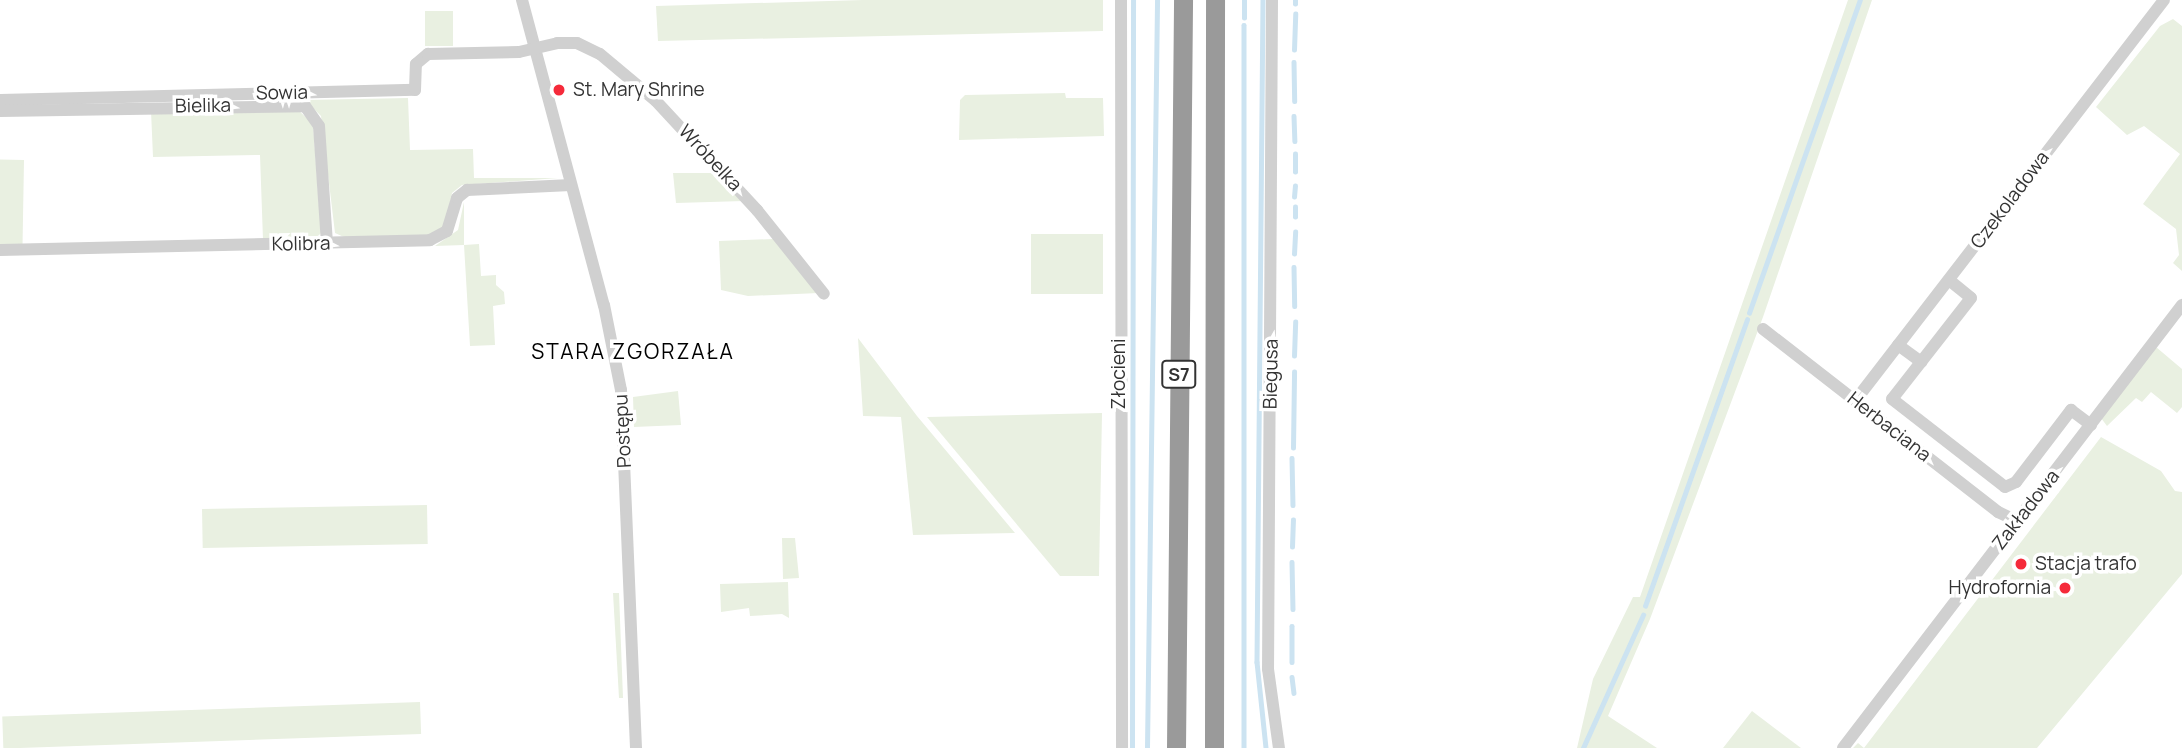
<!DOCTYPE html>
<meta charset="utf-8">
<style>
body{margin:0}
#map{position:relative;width:2182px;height:748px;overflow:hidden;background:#fff;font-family:Manrope,sans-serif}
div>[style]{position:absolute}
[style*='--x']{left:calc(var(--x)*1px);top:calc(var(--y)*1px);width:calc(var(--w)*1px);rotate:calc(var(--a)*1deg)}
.green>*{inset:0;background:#e9f0e1;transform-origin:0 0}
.stream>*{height:4.5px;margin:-2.25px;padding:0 2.25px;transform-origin:2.25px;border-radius:2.25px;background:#cce3f1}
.minor>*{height:12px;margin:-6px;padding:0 6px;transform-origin:6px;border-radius:6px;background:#d0d0d0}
.highway>*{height:19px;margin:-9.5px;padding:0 9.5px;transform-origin:9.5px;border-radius:9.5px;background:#9a9a9a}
.dots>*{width:19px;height:19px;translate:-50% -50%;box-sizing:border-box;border:4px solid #fff;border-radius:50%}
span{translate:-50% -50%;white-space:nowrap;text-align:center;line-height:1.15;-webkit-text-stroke:7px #fff;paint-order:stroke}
.shield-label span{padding:2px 5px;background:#fff;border:2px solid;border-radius:5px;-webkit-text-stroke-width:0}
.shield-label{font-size:18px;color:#333;font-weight:700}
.poi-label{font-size:19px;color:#333}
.left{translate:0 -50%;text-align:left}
.right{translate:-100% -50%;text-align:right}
.street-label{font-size:19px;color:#333}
.neighbourhood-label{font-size:21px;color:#000;letter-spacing:2px}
</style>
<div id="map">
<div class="green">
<i style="clip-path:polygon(863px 0,1103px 0,1103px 31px,658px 41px,656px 6px)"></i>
<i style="clip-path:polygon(1848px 0,1872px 0,1763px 317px,1650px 619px,1608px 716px,1657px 748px,1577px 748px,1593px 679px,1633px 597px,1640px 597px)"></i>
<i style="left:425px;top:11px;width:28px;height:35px"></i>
<i style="clip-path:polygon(2173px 19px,2182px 26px,2182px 271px,2173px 263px,2179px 255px,2176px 229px,2143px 204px,2180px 154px,2144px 126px,2127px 135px,2096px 107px,2160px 26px)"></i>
<i style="clip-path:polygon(1065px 93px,1066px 98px,1103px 98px,1104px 136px,959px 140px,960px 100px,965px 95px)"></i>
<i style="clip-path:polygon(408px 98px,410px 150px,473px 149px,474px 178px,558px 178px,462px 185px,452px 193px,446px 226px,429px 236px,344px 237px,335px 233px,321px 116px,305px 100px)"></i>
<i style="clip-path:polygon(297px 109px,313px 124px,321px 233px,316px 238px,263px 240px,260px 155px,153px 157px,151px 111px)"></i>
<i style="left:24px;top:160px;width:85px;height:24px;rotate:91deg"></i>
<i style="clip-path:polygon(673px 173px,719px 173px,744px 201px,676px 203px)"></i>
<i style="clip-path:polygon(464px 202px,464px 245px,479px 244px,481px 276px,496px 275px,496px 285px,504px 292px,505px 304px,493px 306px,495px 345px,470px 346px,464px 245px,435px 246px,458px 230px)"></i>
<i style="left:1031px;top:234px;width:72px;height:60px"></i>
<i style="clip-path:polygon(773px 239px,819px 293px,748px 296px,721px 290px,719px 241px)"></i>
<i style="clip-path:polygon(858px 338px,917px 416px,1015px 533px,913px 535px,901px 417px,863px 416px)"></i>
<i style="clip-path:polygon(2156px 347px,2182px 369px,2182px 407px,2177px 413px,2151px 392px,2142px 402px,2136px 398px,2107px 426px,2101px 418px)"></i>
<i style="clip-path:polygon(678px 391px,681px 425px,634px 427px,633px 397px)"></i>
<i style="clip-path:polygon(1102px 413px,1099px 576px,1060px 576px,927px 417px)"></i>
<i style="clip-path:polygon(2101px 437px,2161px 471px,2175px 491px,2182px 492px,2182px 574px,2037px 748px,1853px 748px,1858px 743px,1864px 748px)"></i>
<i style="left:427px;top:505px;width:39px;height:225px;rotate:89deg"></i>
<i style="clip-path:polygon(782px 538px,795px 538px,799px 578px,783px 579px)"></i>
<i style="clip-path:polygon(788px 582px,789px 618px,782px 614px,750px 616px,749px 608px,721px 612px,720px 584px)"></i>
<i style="clip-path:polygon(613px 593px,619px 593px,623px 698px,619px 698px)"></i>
<i style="left:420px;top:702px;width:32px;height:418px;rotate:88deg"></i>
<i style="clip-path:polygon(1752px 711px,1801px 748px,1723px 748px)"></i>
</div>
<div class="stream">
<i style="--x:1263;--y:0;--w:662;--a:90.52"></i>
<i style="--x:1257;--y:662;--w:86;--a:84"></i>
<i style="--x:1295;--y:4;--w:4;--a:-90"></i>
<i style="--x:1244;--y:18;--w:18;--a:-90"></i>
<i style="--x:1244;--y:25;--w:723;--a:90"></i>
<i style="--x:1294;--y:50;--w:36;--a:-88"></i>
<i style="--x:1294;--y:62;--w:39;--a:89"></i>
<i style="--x:1294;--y:116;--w:25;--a:88"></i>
<i style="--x:1295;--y:172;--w:18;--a:-90"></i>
<i style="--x:1294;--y:197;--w:11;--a:-85"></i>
<i style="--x:1295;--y:217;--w:10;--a:-90"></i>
<i style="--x:1294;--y:254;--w:22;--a:-87"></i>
<i style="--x:1294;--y:267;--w:39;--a:89"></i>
<i style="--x:1749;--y:313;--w:332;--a:-70.5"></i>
<i style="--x:1294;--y:356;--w:34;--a:-88"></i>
<i style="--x:1293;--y:448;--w:76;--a:-89.2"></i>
<i style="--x:1292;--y:458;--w:47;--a:88.8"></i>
<i style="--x:1292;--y:547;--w:27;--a:-88"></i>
<i style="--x:1292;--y:562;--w:47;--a:88.8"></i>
<i style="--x:1645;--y:606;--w:304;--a:-70.4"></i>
<i style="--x:1292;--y:626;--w:36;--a:90"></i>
<i style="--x:1292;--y:677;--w:16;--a:83"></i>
<i style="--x:1132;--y:748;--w:748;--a:-89.92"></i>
<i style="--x:1147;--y:748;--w:748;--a:-89.23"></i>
<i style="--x:1583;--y:748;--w:146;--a:-65.7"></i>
</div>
<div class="minor">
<i style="--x:522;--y:0;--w:316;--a:75"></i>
<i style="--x:604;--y:305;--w:87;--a:78.7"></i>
<i style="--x:621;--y:390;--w:358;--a:87.6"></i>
<i style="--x:1121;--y:0;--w:748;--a:89.92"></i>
<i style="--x:1272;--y:0;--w:669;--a:90.34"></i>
<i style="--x:1268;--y:669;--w:80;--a:82.1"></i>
<i style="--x:0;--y:100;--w:415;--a:-1.4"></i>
<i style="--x:415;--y:90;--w:26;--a:-88"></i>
<i style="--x:416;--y:64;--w:16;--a:-40"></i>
<i style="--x:428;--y:54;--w:91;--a:-1.3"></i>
<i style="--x:519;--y:52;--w:39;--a:-13"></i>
<i style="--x:557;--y:43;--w:20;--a:0"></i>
<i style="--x:577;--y:43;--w:25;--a:26"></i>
<i style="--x:600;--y:54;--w:73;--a:40"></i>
<i style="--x:656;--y:101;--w:149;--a:47.2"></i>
<i style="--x:757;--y:210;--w:107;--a:51.4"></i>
<i style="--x:0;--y:111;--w:305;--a:-0.9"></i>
<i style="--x:305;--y:106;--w:24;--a:55"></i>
<i style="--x:319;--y:126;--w:117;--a:86.1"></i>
<i style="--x:0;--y:250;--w:430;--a:-1.3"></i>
<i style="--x:430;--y:240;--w:19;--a:-28"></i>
<i style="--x:447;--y:231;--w:34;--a:-73"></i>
<i style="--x:457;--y:198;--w:13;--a:-39"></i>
<i style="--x:467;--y:190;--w:104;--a:-2.8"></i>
<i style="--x:1949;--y:280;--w:28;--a:39"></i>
<i style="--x:1971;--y:298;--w:128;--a:128"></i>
<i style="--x:1892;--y:399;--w:143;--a:37.9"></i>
<i style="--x:2005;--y:487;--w:12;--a:-24"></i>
<i style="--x:2016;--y:482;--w:91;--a:-52.6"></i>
<i style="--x:2071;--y:410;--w:25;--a:37"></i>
<i style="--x:1763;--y:329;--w:298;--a:37.9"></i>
<i style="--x:1998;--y:512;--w:21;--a:25"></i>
<i style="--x:1898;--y:345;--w:29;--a:36"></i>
<i style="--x:1855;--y:401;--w:506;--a:-52.38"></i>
<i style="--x:1843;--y:748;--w:558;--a:-52.58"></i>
</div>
<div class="highway">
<i style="--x:1176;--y:748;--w:748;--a:-89.46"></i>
<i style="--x:1214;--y:748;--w:748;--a:-89.92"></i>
</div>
<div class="dots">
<i style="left:559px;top:90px;background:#f52a3a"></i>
<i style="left:2021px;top:564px;background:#f52a3a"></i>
<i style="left:2065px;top:588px;background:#f52a3a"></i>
</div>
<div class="shield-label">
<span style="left:1179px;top:374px">S7</span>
</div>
<div class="poi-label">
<span class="left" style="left:573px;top:90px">St. Mary Shrine</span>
<span class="left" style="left:2035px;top:564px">Stacja trafo</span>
<span class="right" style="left:2051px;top:588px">Hydrofornia</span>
</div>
<div class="street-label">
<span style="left:282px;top:93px;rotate:-1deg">Sowia</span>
<span style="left:203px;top:106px;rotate:-1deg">Bielika</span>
<span style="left:710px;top:158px;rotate:47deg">Wróbelka</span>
<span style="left:2010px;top:200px;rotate:-53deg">Czekoladowa</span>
<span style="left:301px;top:244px;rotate:-1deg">Kolibra</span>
<span style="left:1119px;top:374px;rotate:-90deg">Złocieni</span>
<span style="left:1271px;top:374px;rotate:-89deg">Biegusa</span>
<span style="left:1889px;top:427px;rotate:38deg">Herbaciana</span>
<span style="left:623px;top:431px;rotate:-93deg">Postępu</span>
<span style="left:2026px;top:510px;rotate:-52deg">Zakładowa</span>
</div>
<div class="neighbourhood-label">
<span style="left:633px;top:351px">STARA ZGORZAŁA</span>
</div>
</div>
